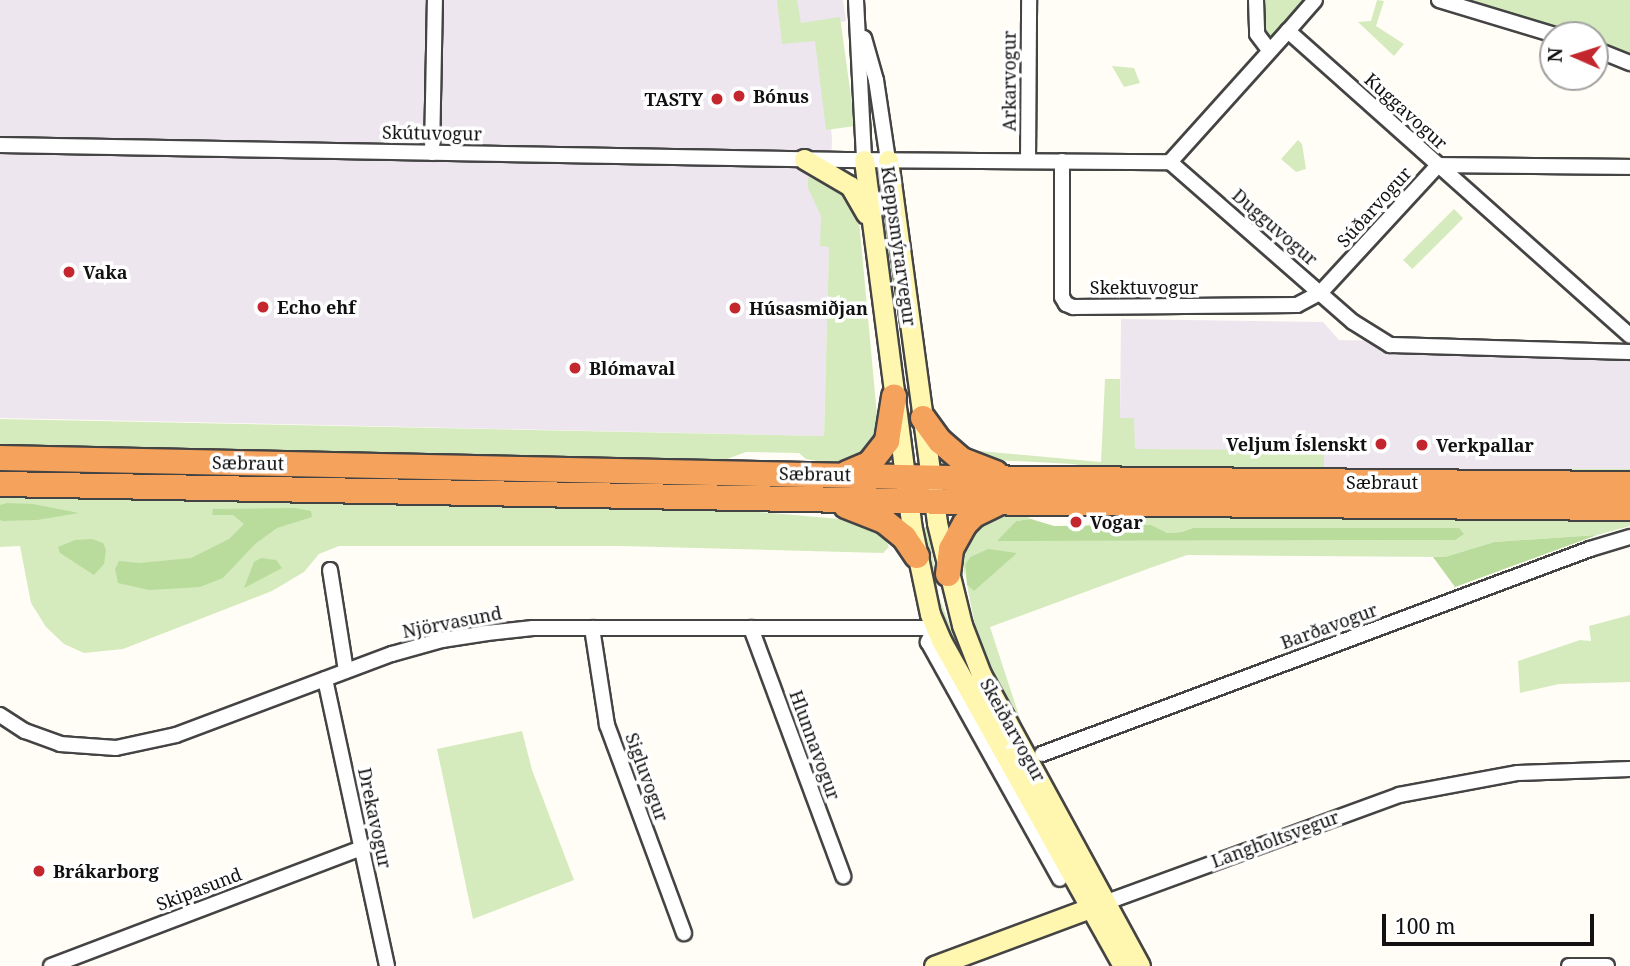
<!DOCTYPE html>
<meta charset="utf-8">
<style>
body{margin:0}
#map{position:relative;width:1630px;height:966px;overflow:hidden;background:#fffdf5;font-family:"Noto Serif",serif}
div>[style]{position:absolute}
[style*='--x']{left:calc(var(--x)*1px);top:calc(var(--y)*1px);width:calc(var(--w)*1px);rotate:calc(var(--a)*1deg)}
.industrial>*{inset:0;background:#eee6ef}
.green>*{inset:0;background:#d5ebbd;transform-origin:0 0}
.forest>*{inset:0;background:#b9dc9c}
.roads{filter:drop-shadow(2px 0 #444) drop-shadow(-2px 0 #444) drop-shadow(0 2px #444) drop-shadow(0 -2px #444)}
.street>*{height:14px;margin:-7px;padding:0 7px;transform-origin:7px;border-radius:7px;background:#fff}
.secondary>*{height:19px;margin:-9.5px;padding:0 9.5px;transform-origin:9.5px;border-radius:9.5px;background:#fff6b0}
.highway>*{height:24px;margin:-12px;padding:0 12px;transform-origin:12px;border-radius:12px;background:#f5a25d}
.dots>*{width:19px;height:19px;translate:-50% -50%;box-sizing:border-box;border:4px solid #fff;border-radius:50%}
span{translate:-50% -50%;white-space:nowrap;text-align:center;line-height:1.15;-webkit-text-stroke:7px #fff;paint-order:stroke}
.street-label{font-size:18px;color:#111}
.poi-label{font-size:18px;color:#111;font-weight:700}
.left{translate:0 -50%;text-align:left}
.right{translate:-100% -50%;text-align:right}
.north{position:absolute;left:1539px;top:21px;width:70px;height:70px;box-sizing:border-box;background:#fff;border:2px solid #a0a0a0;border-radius:50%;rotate:273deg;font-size:19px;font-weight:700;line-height:28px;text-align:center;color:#111}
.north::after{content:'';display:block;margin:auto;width:24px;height:32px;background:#c4262e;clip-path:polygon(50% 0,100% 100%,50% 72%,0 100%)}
.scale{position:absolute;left:1382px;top:914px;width:212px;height:32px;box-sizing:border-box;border:4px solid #111;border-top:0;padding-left:9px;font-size:21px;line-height:24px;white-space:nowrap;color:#111;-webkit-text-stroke:5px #fff;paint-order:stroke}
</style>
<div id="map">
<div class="industrial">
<i style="clip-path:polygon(0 0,843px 0,846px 21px,819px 26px,832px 137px,824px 436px,0 418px)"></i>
<i style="clip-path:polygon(1121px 319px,1323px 322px,1339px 340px,1630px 346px,1630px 469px,1324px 469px,1324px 451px,1134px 449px,1120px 418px)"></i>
</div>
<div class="green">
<i style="clip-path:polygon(777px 0,797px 0,801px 23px,840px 17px,855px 126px,826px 130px,815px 41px,782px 44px)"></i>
<i style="clip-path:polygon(1260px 0,1306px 0,1272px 42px,1263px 31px)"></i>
<i style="clip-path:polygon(1377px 0,1384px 1px,1376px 26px,1404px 44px,1394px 56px,1358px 22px,1371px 21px)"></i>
<i style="clip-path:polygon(1470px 0,1630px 0,1630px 58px,1595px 44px,1595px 35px,1569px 35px)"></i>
<i style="clip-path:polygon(1112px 66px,1134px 68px,1140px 83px,1124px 87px)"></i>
<i style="clip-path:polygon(1298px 140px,1302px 144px,1306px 169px,1296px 172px,1281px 159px)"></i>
<i style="clip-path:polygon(808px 177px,831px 183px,852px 207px,859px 220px,878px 426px,875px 443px,863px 459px,836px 465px,806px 459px,799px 453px,746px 452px,722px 461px,0 448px,0 419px,824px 436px,829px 247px,820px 246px,821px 216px,808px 188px)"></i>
<i style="clip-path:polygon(882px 188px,895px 298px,892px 298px,883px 266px,872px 189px)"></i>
<i style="left:1454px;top:209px;width:13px;height:72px;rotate:45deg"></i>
<i style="clip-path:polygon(1105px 379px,1120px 379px,1120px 418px,1134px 418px,1135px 449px,1324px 450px,1324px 469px,1630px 469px,1630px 475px,1106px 470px,1073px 464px,975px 459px,969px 450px,1101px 462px)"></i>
<i style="clip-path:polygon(0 495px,664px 507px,748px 511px,852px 520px,872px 526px,884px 536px,889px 547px,883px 553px,621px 546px,339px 546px,319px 554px,304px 572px,272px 591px,123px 649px,84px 653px,64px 644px,46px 627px,31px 603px,20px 546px,0 547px)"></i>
<i style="clip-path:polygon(1002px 511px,1022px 514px,1031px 519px,1016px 521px,998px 541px,1455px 540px,1458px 528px,1193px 528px,1182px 532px,1167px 533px,1091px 525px,1083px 527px,1113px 514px,1630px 519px,1630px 526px,1597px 535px,1494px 542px,1445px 557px,1187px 555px,1150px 568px,990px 627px,1026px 737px,979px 645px,967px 585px,974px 591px,989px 549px,970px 557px,965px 565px,965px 578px,961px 553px,976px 527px)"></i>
<i style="clip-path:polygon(928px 527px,939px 597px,951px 628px,965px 648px,1027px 767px,943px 636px,917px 528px)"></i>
<i style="clip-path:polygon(1630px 615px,1630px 682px,1559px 684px,1520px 693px,1518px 661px,1580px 640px,1591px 641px,1589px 626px)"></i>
<i style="clip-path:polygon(522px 731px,532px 770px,574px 880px,473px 919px,437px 749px)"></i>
</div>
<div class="forest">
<i style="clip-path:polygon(7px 503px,33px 504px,79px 513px,37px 520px,3px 521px,0 520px,0 505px)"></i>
<i style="clip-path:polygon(295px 508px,311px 511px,312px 517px,277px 528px,255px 544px,223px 578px,200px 587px,149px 590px,118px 583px,115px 569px,119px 561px,140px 563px,191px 558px,229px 539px,244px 524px,233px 515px,212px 515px,213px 509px)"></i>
<i style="clip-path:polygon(1031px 519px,1054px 526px,1151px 525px,1167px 533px,1182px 532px,1193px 528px,1459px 528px,1464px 534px,1455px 540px,997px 541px,1016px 521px)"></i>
<i style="clip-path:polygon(1597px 535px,1455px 587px,1433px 557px,1445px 557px,1494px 542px)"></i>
<i style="clip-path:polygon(92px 539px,103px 543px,106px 550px,104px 564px,94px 575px,60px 553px,58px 547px,75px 540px)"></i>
<i style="clip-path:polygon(988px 549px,1017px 553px,974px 591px,967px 585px,965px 565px,970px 557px)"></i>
<i style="clip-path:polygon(261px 558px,276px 560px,282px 568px,244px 588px,254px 562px)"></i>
</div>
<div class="roads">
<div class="street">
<i style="--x:856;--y:0;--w:160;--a:87.1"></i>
<i style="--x:1256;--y:0;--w:34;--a:88"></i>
<i style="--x:1257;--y:34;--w:21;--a:53"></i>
<i style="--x:1439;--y:0;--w:121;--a:16.8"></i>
<i style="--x:1288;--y:31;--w:41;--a:-48.9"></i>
<i style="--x:864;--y:38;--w:44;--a:74.1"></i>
<i style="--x:876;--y:80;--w:81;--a:81.5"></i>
<i style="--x:1595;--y:49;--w:38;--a:22"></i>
<i style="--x:0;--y:145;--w:846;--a:1.02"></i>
<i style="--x:846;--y:160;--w:324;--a:0.4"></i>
<i style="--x:1170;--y:162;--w:243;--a:41.2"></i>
<i style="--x:1353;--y:322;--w:44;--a:31.9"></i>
<i style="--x:1390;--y:345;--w:240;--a:1.7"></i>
<i style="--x:432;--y:153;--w:153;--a:-88.9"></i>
<i style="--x:1028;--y:161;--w:161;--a:-89.6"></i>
<i style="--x:1062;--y:161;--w:136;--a:90"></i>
<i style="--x:1062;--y:297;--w:8;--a:60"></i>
<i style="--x:1066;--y:304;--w:8;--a:23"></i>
<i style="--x:1073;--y:307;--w:224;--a:-0.5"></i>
<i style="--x:1297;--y:305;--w:27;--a:-28"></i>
<i style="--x:1321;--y:292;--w:173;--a:-47.3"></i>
<i style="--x:1438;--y:165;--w:192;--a:0.6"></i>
<i style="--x:1170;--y:162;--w:176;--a:-48"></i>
<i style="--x:1288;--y:31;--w:458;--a:41.7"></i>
<i style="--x:330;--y:570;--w:102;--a:81"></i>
<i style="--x:592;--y:628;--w:98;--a:81.2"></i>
<i style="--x:607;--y:725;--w:222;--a:69.7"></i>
<i style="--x:751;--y:628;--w:265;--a:69.6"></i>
<i style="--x:325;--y:679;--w:294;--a:77.8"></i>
<i style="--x:0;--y:715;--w:30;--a:33"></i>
<i style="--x:25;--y:731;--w:37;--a:20"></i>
<i style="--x:60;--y:744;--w:56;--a:4.1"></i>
<i style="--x:116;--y:748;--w:61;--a:-12.2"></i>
<i style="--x:176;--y:735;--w:231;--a:-20.6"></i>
<i style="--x:392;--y:654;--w:52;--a:-15.6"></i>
<i style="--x:442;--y:640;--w:46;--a:-8.8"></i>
<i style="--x:487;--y:633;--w:46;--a:-6.2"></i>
<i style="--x:533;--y:628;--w:402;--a:0"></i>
<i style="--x:935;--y:628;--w:16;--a:117"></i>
<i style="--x:928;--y:642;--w:271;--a:60.9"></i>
<i style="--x:1042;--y:754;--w:585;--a:-20.51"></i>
<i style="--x:1590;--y:549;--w:42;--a:-16.7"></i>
<i style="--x:1107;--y:902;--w:311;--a:-20.1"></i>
<i style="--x:1399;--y:795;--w:121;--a:-10.5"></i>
<i style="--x:1518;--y:773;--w:112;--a:-2"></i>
<i style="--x:51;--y:966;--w:333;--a:-20.8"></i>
<i style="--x:1569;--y:966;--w:38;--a:0"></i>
</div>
<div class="secondary">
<i style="--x:804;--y:159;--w:53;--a:30.4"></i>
<i style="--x:850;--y:186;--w:32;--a:60"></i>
<i style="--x:864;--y:160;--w:367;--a:82.6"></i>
<i style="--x:911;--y:524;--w:92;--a:78.1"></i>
<i style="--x:930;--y:614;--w:30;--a:67"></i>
<i style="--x:942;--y:642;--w:371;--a:60.8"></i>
<i style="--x:888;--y:160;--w:366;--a:82.3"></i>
<i style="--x:937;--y:523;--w:105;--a:76.2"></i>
<i style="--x:962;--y:625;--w:53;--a:68.8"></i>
<i style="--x:981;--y:674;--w:332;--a:61.4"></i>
<i style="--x:934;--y:966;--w:180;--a:-20.4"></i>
</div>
<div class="highway">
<i style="--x:923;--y:418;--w:29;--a:54"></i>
<i style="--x:940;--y:441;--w:29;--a:41"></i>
<i style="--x:962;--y:460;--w:36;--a:21"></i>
<i style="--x:0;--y:458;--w:951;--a:1.2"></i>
<i style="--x:951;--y:478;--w:679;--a:0.51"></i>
<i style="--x:847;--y:473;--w:25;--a:-23"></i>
<i style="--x:870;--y:463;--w:28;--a:-52"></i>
<i style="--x:887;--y:441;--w:45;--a:-81"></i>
<i style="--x:0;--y:484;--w:951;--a:1.08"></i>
<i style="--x:951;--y:502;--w:679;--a:0.51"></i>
<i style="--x:846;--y:506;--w:41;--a:21.5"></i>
<i style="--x:884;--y:521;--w:26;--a:39"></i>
<i style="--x:904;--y:537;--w:23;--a:56"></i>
<i style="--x:948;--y:574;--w:25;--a:-83"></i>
<i style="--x:951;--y:549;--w:29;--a:-61"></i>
<i style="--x:965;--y:524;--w:13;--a:-45"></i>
<i style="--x:974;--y:515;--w:28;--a:-26"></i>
</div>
</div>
<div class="dots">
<i style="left:739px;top:96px;background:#c4262e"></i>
<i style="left:717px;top:99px;background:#c4262e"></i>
<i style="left:69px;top:272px;background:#c4262e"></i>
<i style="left:263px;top:307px;background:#c4262e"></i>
<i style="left:735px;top:308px;background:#c4262e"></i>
<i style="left:575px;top:368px;background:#c4262e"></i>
<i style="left:1381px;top:444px;background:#c4262e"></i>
<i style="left:1422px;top:445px;background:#c4262e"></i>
<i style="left:1076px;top:522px;background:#c4262e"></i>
<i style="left:39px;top:871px;background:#c4262e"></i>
</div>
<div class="street-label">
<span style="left:1009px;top:81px;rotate:-90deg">Arkarvogur</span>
<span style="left:1406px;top:111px;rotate:42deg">Kuggavogur</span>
<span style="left:432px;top:133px;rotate:1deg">Skútuvogur</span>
<span style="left:1374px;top:207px;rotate:-48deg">Súðarvogur</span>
<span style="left:1275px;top:227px;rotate:41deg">Dugguvogur</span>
<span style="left:899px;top:246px;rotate:82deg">Kleppsmýrarvegur</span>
<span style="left:1144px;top:287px">Skektuvogur</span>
<span style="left:248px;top:463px;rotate:1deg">Sæbraut</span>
<span style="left:815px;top:474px;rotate:1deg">Sæbraut</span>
<span style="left:1382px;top:482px">Sæbraut</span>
<span style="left:452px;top:622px;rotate:-11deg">Njörvasund</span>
<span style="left:1329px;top:626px;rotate:-20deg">Barðavogur</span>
<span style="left:1013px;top:730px;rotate:61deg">Skeiðarvogur</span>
<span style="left:815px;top:745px;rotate:70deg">Hlunnavogur</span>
<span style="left:647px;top:777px;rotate:70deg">Sigluvogur</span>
<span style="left:375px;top:818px;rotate:78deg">Drekavogur</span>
<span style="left:1275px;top:839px;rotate:-20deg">Langholtsvegur</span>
<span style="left:199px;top:889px;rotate:-21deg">Skipasund</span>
</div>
<div class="poi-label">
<span class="left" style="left:753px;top:96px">Bónus</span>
<span class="right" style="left:703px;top:99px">TASTY</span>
<span class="left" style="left:83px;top:272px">Vaka</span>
<span class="left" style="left:277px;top:307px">Echo ehf</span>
<span class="left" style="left:749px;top:308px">Húsasmiðjan</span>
<span class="left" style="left:589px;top:368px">Blómaval</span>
<span class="right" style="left:1367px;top:444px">Veljum Íslenskt</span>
<span class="left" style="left:1436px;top:445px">Verkpallar</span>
<span class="left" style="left:1090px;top:522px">Vogar</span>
<span class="left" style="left:53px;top:871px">Brákarborg</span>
</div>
<div class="north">N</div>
<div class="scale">100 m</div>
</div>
